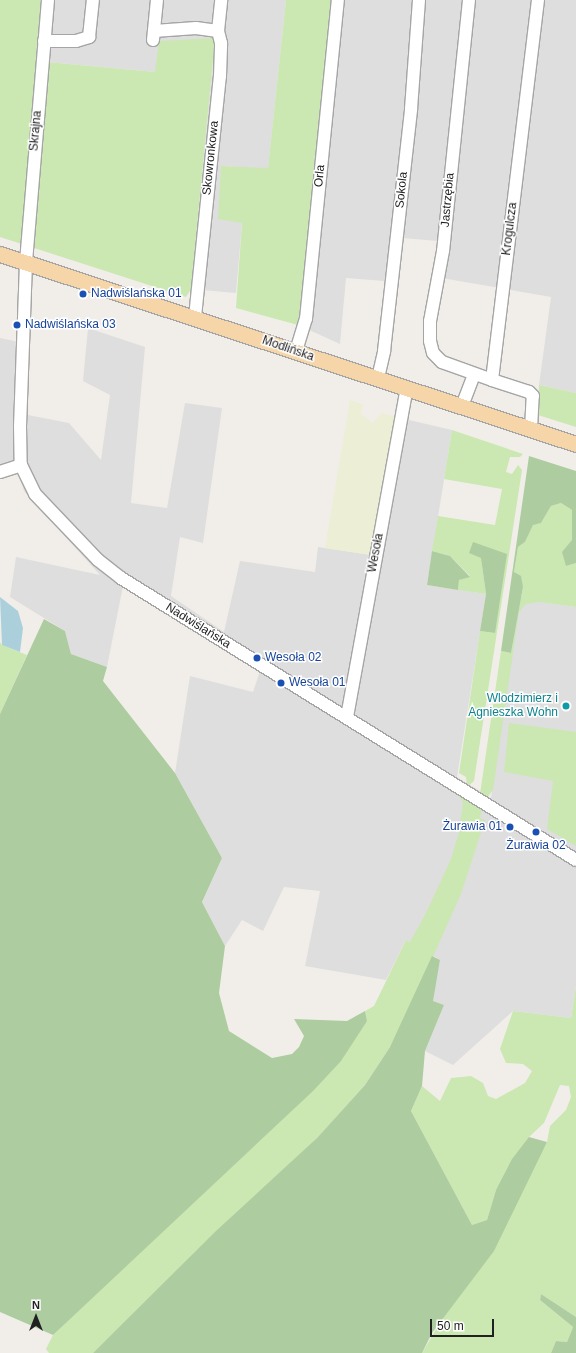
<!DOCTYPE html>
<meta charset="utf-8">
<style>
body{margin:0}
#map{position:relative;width:576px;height:1353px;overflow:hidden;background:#f1eee9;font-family:Arial,sans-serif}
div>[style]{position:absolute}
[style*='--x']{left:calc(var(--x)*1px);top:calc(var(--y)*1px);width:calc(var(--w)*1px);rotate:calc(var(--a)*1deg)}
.residential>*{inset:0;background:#dfdede}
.farmland>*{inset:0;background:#eceed5}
.grass>*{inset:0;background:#cbe7b2}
.forest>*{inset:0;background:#adcda0}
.water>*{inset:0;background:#acd0db}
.roads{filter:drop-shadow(1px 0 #a5a5a5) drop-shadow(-1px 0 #a5a5a5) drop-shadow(0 1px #a5a5a5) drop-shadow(0 -1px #a5a5a5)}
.minor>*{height:12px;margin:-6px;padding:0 6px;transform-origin:6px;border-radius:6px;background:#fff}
.major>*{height:15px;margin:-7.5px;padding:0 7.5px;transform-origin:7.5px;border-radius:7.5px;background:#f6d6a8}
.dots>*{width:11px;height:11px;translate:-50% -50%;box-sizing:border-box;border:2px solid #fff;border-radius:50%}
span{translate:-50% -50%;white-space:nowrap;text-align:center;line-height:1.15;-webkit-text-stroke:3px #fff;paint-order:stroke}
.street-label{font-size:12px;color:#212121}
.transit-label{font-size:12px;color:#164399}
.left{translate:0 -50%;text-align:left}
.right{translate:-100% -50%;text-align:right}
.culture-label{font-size:12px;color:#0d838f}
.north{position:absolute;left:16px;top:1297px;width:40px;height:40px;-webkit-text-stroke:3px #fff;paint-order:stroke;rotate:0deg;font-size:11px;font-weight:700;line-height:16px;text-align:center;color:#212121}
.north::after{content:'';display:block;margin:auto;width:14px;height:18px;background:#212121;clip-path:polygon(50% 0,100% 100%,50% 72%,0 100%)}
.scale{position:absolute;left:430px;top:1319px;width:64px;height:18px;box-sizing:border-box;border:2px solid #212121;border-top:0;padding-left:5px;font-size:12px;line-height:14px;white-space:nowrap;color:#212121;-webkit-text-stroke:3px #fff;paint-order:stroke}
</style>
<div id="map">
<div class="residential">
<i style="clip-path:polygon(41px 0,286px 0,268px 169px,221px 166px,242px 223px,236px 293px,191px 289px,215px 38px,155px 72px,47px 62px,36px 56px)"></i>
<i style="clip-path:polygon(335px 0,576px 0,576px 393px,539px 385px,551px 297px,436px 277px,437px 241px,403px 238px,397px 282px,346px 278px,340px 344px,298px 325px)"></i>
<i style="clip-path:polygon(88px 328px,145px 347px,131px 503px,167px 508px,185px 403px,222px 408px,203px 543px,180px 537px,171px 596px,224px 632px,240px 561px,315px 572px,318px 547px,371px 555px,396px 417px,452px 430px,427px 585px,486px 594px,457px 777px,491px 798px,519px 599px,576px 607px,576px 986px,571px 1018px,513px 1011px,453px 1065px,425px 1051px,444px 1005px,432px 1001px,440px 960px,406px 940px,386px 980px,305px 966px,320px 891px,284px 887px,263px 931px,242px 920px,225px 946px,202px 902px,222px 858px,175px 773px,190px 676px,253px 692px,260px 671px,123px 586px,107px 667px,71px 654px,65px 631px,10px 597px,16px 557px,100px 575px,24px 491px,18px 471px,0 477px,0 338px,29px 344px,28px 415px,69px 423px,101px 460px,110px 395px,83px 381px)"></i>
</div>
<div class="farmland">
<i style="clip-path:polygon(350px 400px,364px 405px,360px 413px,373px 423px,381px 413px,396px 417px,371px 555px,325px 548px)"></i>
</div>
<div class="grass">
<i style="clip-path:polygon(0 0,41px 0,36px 56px,47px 62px,155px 72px,159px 41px,215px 38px,191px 289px,186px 297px,0 237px)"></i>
<i style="clip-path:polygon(286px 0,335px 0,298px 325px,236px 308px,242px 223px,218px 219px,221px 166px,268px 168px)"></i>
<i style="clip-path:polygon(539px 385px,576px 393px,576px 427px,538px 415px)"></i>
<i style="clip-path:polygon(452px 430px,523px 454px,520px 457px,510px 457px,506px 472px,512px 474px,518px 465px,522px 470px,474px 781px,467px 787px,466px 777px,459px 773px,480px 631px,495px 633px,481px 558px,486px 594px,458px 590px,459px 580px,470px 576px,450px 556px,432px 551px,438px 516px,495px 525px,502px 489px,444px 479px)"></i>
<i style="clip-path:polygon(561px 503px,572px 510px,572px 540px,566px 566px,576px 563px,576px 607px,539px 602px,526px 604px,519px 612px,493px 790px,486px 799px,480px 794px,501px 651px,511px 653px,523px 587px,514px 572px,518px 547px,525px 542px,533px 524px,541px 523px,551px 506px)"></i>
<i style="clip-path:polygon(0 642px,2px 645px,27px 655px,0 714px)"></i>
<i style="clip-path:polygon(509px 723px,576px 732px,576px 846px,547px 829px,553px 781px,504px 772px)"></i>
<i style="clip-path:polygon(456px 792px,482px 809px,480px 818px,485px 820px,461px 894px,412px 1004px,390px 1047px,365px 1085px,317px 1138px,93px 1353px,49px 1353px,46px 1349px,53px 1335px,367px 1021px,365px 1011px,374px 1006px,406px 940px,410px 942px,425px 915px,451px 859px,459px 832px,463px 802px)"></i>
<i style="clip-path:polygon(576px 986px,576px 1317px,541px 1294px,540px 1300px,573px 1327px,567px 1342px,556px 1341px,551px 1353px,422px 1353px,547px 1142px,550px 1126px,566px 1110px,571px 1097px,569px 1086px,560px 1085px,544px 1123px,529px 1137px,496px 1190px,487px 1220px,472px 1225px,411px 1111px,422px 1086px,440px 1101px,451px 1078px,471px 1076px,483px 1083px,488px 1096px,496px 1099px,525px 1083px,532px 1071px,523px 1064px,506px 1063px,500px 1049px,513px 1011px,571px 1018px)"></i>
</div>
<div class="forest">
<i style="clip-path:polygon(529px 456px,576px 471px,576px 563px,566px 566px,562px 552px,572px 540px,572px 510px,561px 503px,551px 506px,541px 523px,533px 525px,525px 542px,518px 547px,514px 572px,521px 576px,523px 587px,511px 653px,501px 651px)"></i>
<i style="clip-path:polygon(473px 542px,507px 554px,495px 633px,480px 631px,486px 594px,481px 558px,469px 553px)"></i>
<i style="clip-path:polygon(432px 551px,450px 556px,470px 577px,459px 580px,458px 590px,427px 585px)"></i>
<i style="clip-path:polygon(44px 619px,65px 631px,71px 654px,107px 667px,103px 681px,175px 773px,222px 858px,202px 902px,225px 946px,219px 993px,229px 1031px,272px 1058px,292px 1054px,299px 1047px,304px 1036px,294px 1019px,347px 1021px,365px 1011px,367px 1021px,341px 1061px,313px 1091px,53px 1335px,0 1312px,0 714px)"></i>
<i style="clip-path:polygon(432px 956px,440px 960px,433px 1001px,444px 1005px,425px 1051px,422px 1086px,411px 1111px,472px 1225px,487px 1220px,496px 1190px,512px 1159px,529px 1137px,547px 1142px,494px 1251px,432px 1333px,422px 1353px,93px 1353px,216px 1231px,317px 1138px,365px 1085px,390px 1047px)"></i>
<i style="clip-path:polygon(541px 1294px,576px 1317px,576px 1353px,551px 1353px,556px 1341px,567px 1342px,573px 1327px,540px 1300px)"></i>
</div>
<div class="water">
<i style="clip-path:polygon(0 597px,18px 611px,23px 628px,20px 652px,2px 645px)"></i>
</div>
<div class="roads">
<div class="minor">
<i style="--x:48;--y:0;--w:264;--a:94.8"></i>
<i style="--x:26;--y:263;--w:163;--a:92.1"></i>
<i style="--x:20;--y:426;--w:39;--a:89"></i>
<i style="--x:21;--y:465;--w:32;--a:64"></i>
<i style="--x:35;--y:494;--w:91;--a:46.3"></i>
<i style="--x:98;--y:560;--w:29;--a:38"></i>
<i style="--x:121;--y:578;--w:535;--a:31.79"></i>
<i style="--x:469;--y:0;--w:252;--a:95.9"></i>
<i style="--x:443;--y:251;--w:71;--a:100.5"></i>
<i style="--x:430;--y:321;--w:20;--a:90"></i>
<i style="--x:430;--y:341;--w:12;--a:76"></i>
<i style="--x:433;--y:353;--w:13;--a:45"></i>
<i style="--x:442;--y:362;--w:53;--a:19.8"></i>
<i style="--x:154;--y:31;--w:42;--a:-4.1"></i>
<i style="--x:196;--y:28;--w:22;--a:8"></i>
<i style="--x:153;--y:40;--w:40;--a:-84.3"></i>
<i style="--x:44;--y:41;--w:32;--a:0"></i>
<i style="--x:76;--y:41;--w:14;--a:-17"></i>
<i style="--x:89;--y:37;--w:37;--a:-84"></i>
<i style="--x:195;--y:317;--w:242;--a:-84.1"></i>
<i style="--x:220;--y:76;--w:33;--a:-88"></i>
<i style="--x:221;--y:43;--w:12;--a:-104"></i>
<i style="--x:218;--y:31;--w:31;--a:-84"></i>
<i style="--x:296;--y:351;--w:34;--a:-73"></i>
<i style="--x:306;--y:319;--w:321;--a:-84.3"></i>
<i style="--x:378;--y:378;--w:28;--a:-77"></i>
<i style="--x:384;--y:351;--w:244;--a:-83.6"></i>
<i style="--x:411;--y:109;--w:109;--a:-85.8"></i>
<i style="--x:462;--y:406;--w:33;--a:-69"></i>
<i style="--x:531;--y:429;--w:33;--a:-87"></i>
<i style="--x:533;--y:396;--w:6;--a:-135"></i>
<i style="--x:529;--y:392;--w:39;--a:-162"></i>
<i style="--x:492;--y:380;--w:383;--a:-83.1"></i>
<i style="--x:0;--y:472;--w:22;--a:-18"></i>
<i style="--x:347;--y:717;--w:334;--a:-79.7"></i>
</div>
<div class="major">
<i style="--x:0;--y:254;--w:607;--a:18.26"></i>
</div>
</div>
<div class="dots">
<i style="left:83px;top:294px;background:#1a4fb4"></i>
<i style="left:17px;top:325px;background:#1a4fb4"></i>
<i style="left:257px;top:658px;background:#1a4fb4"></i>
<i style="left:281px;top:683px;background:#1a4fb4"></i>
<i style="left:566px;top:706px;background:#0f9aa8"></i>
<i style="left:510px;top:827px;background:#1a4fb4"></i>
<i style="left:536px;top:832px;background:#1a4fb4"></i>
</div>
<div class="street-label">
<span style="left:36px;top:131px;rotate:-85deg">Skrajna</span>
<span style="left:211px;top:158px;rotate:-84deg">Skowronkowa</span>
<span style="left:320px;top:176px;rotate:-84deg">Orla</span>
<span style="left:402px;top:190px;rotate:-84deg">Sokola</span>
<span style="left:448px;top:200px;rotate:-85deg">Jastrzębia</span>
<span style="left:510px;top:229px;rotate:-83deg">Krogulcza</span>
<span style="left:288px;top:349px;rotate:19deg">Modlińska</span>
<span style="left:376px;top:553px;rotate:-79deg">Wesoła</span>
<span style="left:198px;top:626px;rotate:32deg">Nadwiślańska</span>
</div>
<div class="transit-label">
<span class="left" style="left:91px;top:294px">Nadwiślańska 01</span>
<span class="left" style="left:25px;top:325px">Nadwiślańska 03</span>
<span class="left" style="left:265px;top:658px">Wesoła 02</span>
<span class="left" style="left:289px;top:683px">Wesoła 01</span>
<span class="right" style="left:502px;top:827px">Żurawia 01</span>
<span style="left:536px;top:846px">Żurawia 02</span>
</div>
<div class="culture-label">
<span class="right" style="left:558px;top:706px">Wlodzimierz i<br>Agnieszka Wohn</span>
</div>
<div class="north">N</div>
<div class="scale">50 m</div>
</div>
